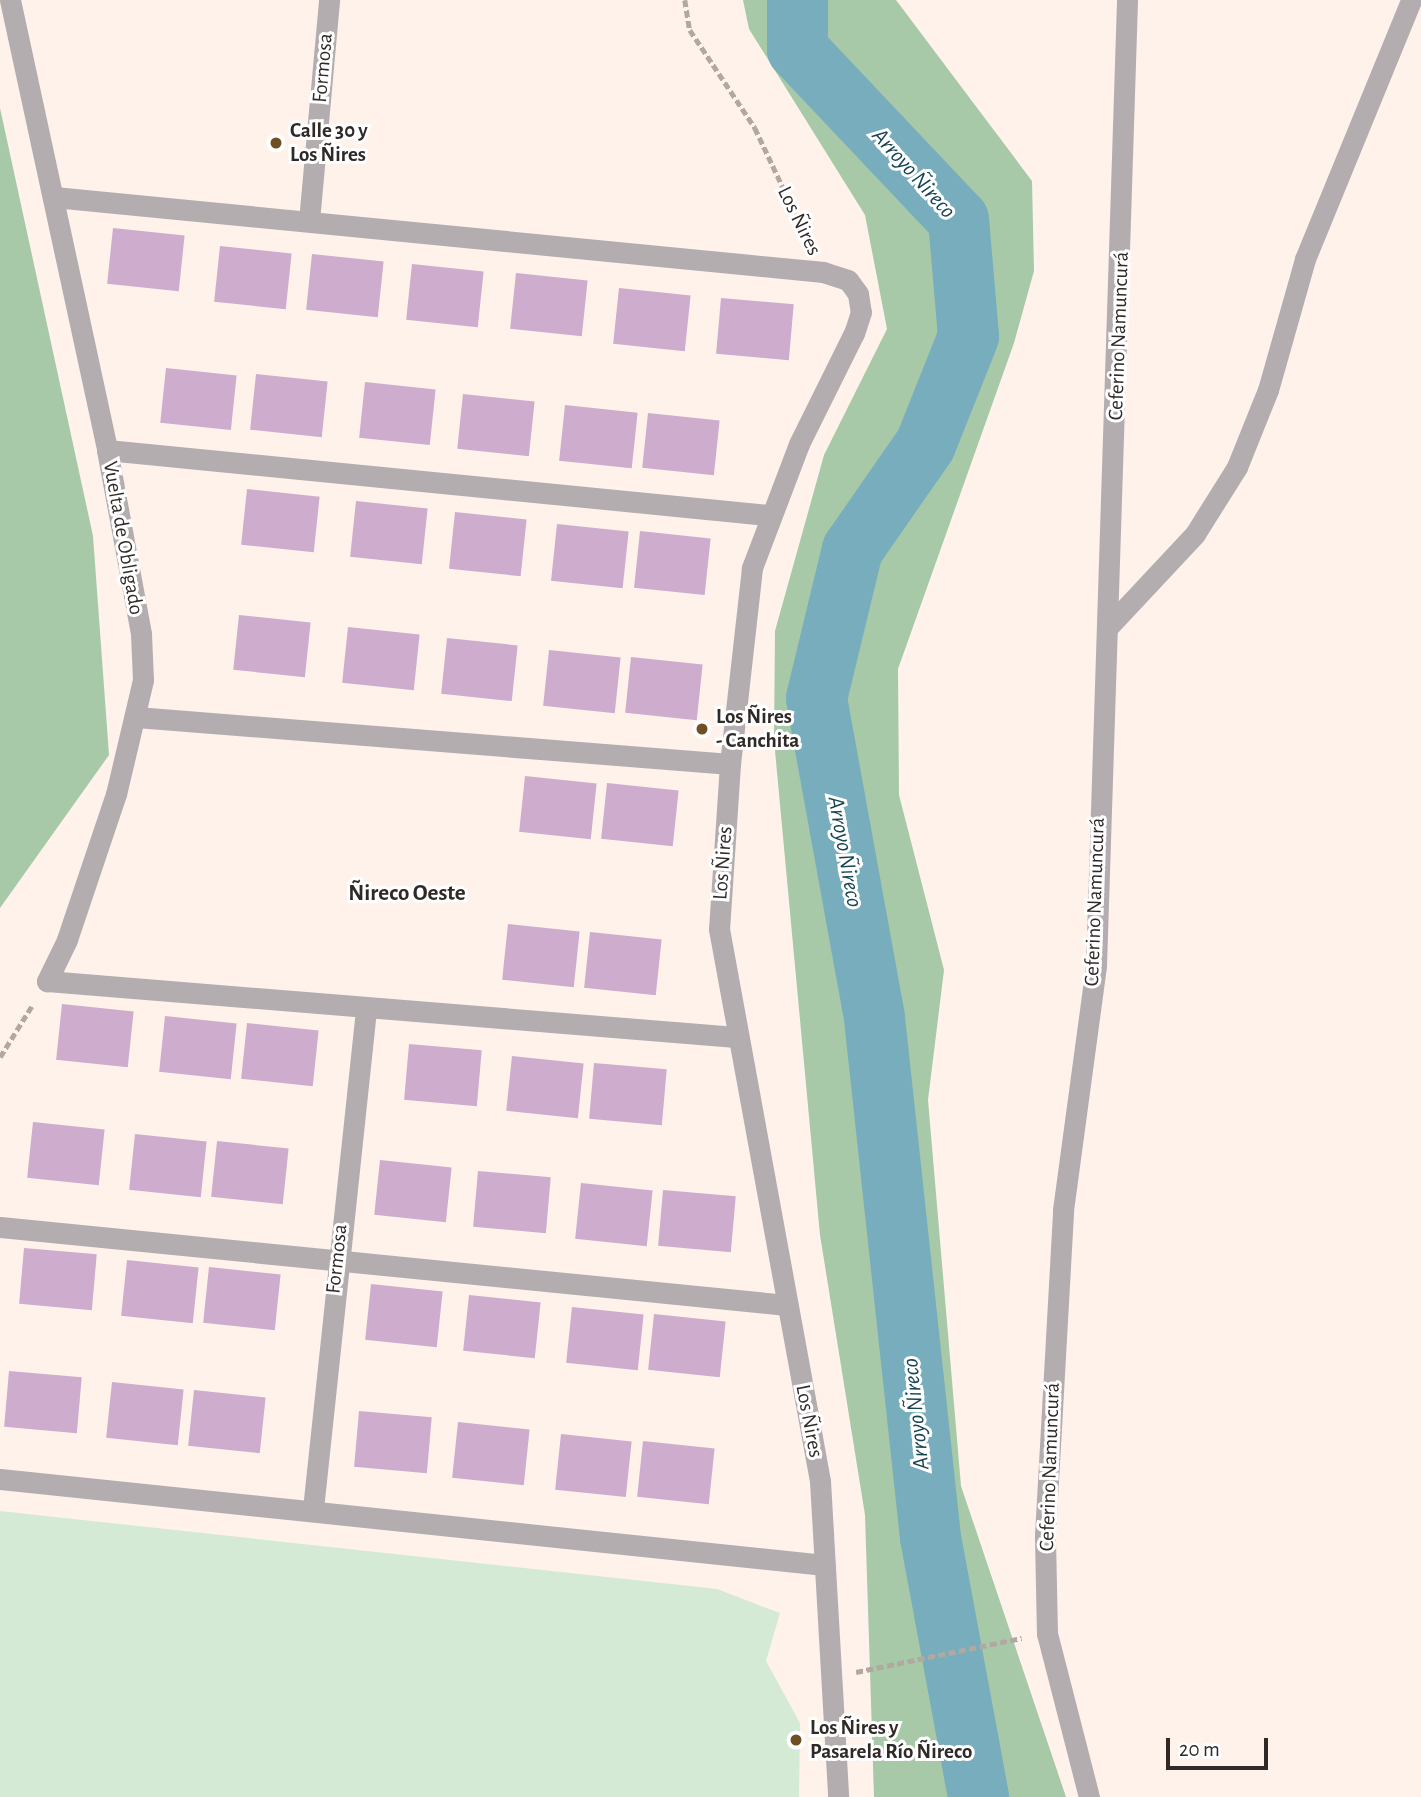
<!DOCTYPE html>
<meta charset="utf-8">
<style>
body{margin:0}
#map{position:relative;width:1421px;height:1797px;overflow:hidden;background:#fef2ea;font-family:"Alegreya Sans",sans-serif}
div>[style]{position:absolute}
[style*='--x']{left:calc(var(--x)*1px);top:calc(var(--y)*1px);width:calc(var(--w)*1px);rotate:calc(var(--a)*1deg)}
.green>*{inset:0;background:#d5ead4}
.forest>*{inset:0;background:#a7c9a7}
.river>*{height:61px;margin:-30.5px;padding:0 30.5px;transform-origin:30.5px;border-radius:30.5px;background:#78adbe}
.building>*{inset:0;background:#ceacce;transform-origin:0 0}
.path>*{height:4.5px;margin-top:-2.25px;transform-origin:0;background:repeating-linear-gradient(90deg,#b1a8a2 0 7px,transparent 0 10.5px)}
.street>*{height:21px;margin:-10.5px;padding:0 10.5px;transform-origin:10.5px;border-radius:10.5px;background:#b3adb0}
.dots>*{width:19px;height:19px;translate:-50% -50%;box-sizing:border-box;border:4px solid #fff;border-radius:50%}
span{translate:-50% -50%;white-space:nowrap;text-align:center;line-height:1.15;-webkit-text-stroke:6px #fff;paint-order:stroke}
.street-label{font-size:21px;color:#2f2a27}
.poi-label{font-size:21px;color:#2f2a27;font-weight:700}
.left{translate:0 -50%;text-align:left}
.water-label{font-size:23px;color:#164452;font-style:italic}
.neighbourhood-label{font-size:23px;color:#2f2a27;font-weight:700}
.scale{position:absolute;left:1166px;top:1738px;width:102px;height:32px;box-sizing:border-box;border:4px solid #2f2a27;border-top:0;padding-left:9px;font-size:21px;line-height:24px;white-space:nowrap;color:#2f2a27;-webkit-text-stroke:5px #fff;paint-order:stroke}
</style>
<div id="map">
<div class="green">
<i style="clip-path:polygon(0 1511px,717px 1589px,780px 1613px,766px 1661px,800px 1723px,799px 1797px,0 1797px)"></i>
</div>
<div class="forest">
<i style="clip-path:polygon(743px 0,896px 0,1032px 181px,1034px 271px,1014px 343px,898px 669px,899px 795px,944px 970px,928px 1100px,961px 1486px,1066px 1797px,874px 1797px,865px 1515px,820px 1235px,774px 740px,775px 631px,824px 455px,887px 329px,865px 215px,749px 29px)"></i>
<i style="clip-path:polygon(0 108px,93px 536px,109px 755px,0 908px)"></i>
</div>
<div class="river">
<i style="--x:797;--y:0;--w:49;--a:90"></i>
<i style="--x:797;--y:49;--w:234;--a:46.6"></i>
<i style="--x:958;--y:219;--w:117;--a:85.1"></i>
<i style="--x:968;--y:336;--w:116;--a:111.7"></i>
<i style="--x:925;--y:444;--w:128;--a:124.8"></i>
<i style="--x:852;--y:549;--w:153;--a:103.6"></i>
<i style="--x:816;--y:698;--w:325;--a:79.7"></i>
<i style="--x:874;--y:1018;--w:522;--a:83.84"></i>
<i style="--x:930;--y:1537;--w:264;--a:79.5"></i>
</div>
<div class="building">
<i style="left:113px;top:228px;width:72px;height:56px;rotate:6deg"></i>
<i style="left:220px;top:246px;width:72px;height:56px;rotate:6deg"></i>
<i style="left:312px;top:254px;width:72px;height:56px;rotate:6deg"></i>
<i style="left:412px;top:264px;width:72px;height:56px;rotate:6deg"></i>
<i style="left:516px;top:273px;width:72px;height:56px;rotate:6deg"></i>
<i style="left:619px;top:288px;width:72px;height:56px;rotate:6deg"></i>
<i style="left:721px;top:298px;width:73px;height:56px;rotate:5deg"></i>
<i style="left:166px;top:368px;width:71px;height:55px;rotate:6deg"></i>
<i style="left:256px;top:374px;width:72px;height:56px;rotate:6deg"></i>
<i style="left:365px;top:382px;width:71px;height:56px;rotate:6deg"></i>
<i style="left:463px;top:394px;width:72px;height:55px;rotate:6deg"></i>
<i style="left:565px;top:405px;width:73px;height:56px;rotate:6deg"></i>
<i style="left:648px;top:413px;width:72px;height:55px;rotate:6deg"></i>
<i style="left:247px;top:489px;width:73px;height:56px;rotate:6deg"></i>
<i style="left:356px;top:501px;width:72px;height:56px;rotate:6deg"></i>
<i style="left:455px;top:512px;width:72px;height:57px;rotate:6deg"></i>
<i style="left:557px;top:524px;width:72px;height:57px;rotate:6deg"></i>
<i style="left:640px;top:531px;width:71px;height:57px;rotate:6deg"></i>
<i style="left:239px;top:615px;width:72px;height:55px;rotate:6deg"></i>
<i style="left:348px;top:627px;width:72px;height:56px;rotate:6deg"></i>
<i style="left:447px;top:638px;width:71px;height:56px;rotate:6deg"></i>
<i style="left:549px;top:650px;width:72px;height:56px;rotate:6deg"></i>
<i style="left:631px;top:657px;width:72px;height:56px;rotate:6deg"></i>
<i style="left:525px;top:776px;width:72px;height:56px;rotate:6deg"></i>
<i style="left:607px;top:783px;width:72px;height:56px;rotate:6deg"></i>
<i style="left:508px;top:924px;width:72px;height:56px;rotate:6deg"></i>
<i style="left:590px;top:932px;width:72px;height:56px;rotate:6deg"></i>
<i style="left:62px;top:1004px;width:72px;height:56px;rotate:6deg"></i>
<i style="left:165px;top:1016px;width:72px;height:56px;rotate:6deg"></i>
<i style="left:247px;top:1023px;width:72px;height:56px;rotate:6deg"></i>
<i style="left:409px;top:1044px;width:73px;height:56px;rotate:5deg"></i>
<i style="left:512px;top:1056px;width:72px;height:55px;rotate:6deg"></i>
<i style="left:594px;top:1063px;width:73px;height:56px;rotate:5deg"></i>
<i style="left:33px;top:1122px;width:72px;height:56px;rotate:6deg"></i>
<i style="left:135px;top:1134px;width:72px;height:56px;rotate:6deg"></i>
<i style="left:217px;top:1141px;width:72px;height:56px;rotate:6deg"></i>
<i style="left:380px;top:1160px;width:72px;height:55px;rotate:6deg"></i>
<i style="left:478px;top:1171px;width:73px;height:56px;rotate:5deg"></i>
<i style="left:581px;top:1183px;width:72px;height:56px;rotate:6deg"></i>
<i style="left:663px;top:1190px;width:73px;height:56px;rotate:5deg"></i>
<i style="left:24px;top:1248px;width:73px;height:56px;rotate:5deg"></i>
<i style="left:127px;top:1260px;width:72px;height:56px;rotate:6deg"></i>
<i style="left:209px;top:1267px;width:72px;height:56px;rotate:6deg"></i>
<i style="left:371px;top:1284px;width:72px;height:56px;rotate:6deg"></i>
<i style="left:469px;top:1295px;width:72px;height:56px;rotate:6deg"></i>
<i style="left:572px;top:1307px;width:72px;height:56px;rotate:6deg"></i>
<i style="left:654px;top:1314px;width:72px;height:56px;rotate:6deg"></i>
<i style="left:9px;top:1371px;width:73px;height:56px;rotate:5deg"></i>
<i style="left:112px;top:1382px;width:72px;height:56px;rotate:6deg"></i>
<i style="left:194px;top:1390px;width:72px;height:56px;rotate:6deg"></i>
<i style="left:359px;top:1411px;width:73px;height:56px;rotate:5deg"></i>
<i style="left:458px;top:1422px;width:72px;height:56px;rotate:6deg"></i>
<i style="left:561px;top:1434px;width:71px;height:56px;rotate:6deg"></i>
<i style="left:643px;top:1441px;width:72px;height:56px;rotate:6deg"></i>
</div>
<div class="path">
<i style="--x:685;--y:0;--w:30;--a:81"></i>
<i style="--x:690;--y:30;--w:118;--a:56.4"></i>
<i style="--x:755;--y:128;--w:127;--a:64.8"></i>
<i style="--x:0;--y:1057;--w:62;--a:-58.1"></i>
<i style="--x:856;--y:1672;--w:169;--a:-11.6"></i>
</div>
<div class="street">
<i style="--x:10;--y:0;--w:460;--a:77.8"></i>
<i style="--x:107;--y:450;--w:187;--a:79.5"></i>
<i style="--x:141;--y:634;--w:46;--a:87.5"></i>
<i style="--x:143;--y:680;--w:117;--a:103.3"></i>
<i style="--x:116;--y:794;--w:154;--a:108.6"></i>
<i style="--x:67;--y:940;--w:46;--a:116"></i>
<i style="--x:47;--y:981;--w:691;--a:4.65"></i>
<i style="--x:54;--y:197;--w:773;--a:5.57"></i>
<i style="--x:823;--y:272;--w:26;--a:18"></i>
<i style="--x:848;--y:280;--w:17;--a:54"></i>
<i style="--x:858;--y:294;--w:18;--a:81"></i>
<i style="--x:861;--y:312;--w:22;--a:108"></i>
<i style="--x:854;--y:333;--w:124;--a:116.4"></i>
<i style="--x:799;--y:444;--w:133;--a:110.8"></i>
<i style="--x:752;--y:568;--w:197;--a:96.4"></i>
<i style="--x:730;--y:764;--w:165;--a:93.8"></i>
<i style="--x:719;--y:929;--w:561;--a:79.63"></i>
<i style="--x:820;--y:1481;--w:317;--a:86.7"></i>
<i style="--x:309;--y:221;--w:222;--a:-84.8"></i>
<i style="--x:107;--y:450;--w:664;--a:5.62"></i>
<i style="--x:1109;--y:626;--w:126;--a:-46.9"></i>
<i style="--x:1195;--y:534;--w:79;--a:-57.9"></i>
<i style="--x:1237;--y:467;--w:83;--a:-68.1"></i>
<i style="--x:1268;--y:390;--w:136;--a:-74.2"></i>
<i style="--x:1305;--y:259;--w:280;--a:-67.7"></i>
<i style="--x:136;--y:717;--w:596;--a:4.52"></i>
<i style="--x:0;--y:1227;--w:791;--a:5.66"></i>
<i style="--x:0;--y:1479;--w:829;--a:5.95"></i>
<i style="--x:313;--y:1509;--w:502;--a:-83.94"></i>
<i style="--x:1089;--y:1797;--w:168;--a:-104.4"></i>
<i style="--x:1047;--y:1634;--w:99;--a:-91.2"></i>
<i style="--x:1045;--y:1535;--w:325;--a:-86.8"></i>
<i style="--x:1063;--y:1210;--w:246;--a:-82.3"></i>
<i style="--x:1096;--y:966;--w:966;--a:-88.16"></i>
</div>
<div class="dots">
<i style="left:276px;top:143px;background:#6f5025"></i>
<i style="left:702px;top:729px;background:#6f5025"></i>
<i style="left:796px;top:1740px;background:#6f5025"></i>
</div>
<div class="street-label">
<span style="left:323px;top:68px;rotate:-85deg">Formosa</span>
<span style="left:799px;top:221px;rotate:64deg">Los Ñires</span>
<span style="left:1119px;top:336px;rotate:-88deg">Ceferino Namuncurá</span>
<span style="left:123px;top:538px;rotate:80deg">Vuelta de Obligado</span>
<span style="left:723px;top:863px;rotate:-86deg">Los Ñires</span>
<span style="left:1095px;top:902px;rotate:-88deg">Ceferino Namuncurá</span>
<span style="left:337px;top:1259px;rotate:-84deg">Formosa</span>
<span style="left:809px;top:1421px;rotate:79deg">Los Ñires</span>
<span style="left:1050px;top:1467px;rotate:-88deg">Ceferino Namuncurá</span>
</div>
<div class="poi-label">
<span class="left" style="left:290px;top:143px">Calle 30 y<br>Los Ñires</span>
<span class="left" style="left:716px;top:729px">Los Ñires<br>- Canchita</span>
<span class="left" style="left:810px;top:1740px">Los Ñires y<br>Pasarela Río Ñireco</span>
</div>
<div class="water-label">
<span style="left:913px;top:174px;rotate:48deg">Arroyo Ñireco</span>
<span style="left:844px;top:852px;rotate:80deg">Arroyo Ñireco</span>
<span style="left:917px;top:1414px;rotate:-96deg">Arroyo Ñireco</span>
</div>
<div class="neighbourhood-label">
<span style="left:407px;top:894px">Ñireco Oeste</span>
</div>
<div class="scale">20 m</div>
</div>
